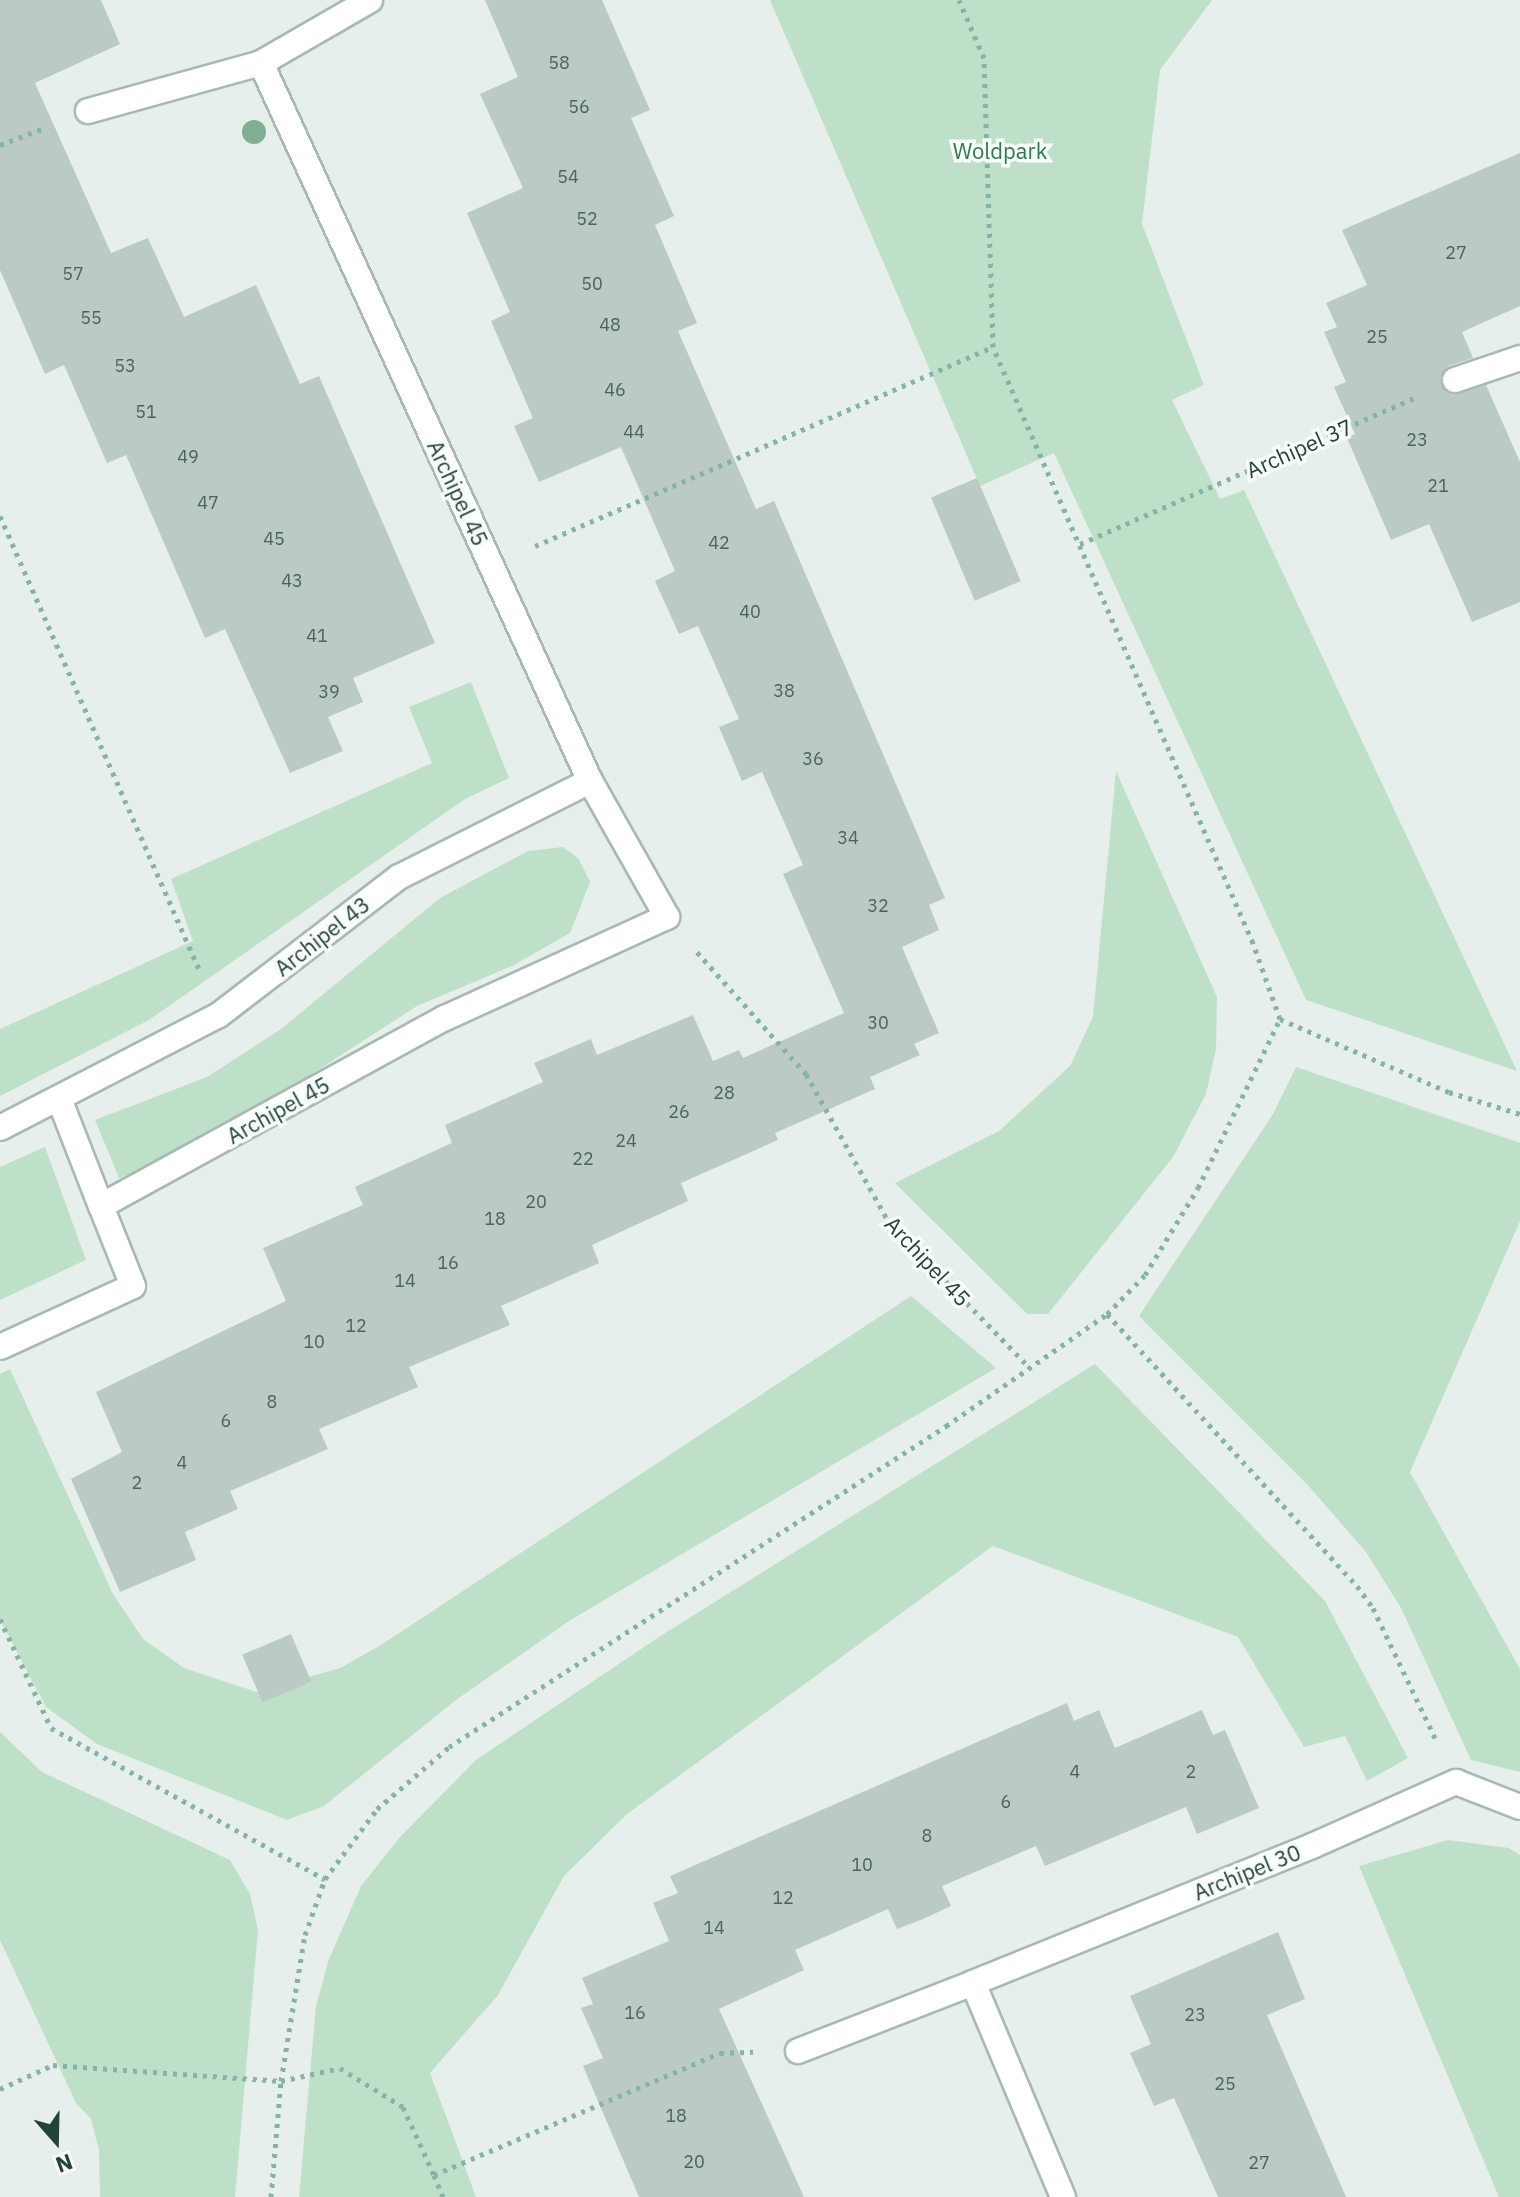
<!DOCTYPE html>
<style>
body{margin:0}
#map{position:relative;width:1520px;height:2197px;overflow:hidden;background:#e6efeb;font-family:"IBM Plex Sans",sans-serif}
div>[style]{position:absolute}
[style*='--x']{left:calc(var(--x)*1px);top:calc(var(--y)*1px);width:calc(var(--w)*1px);rotate:calc(var(--a)*1deg)}
.green>*{inset:0;background:#bfe0c8}
.building>*{inset:0;background:#bbcac4;transform-origin:0 0}
.path>*{height:5px;margin-top:-2.5px;transform-origin:0;background:repeating-linear-gradient(90deg,#86b3a5 0 4px,transparent 0 10px)}
.roads{filter:drop-shadow(2px 0 #a8b8b2) drop-shadow(-2px 0 #a8b8b2) drop-shadow(0 2px #a8b8b2) drop-shadow(0 -2px #a8b8b2)}
.street>*{height:24px;margin:-12px;padding:0 12px;transform-origin:12px;border-radius:12px;background:#fff}
.trees>*{width:24px;height:24px;margin:-12px;border-radius:50%;background:#80af93}
span{translate:-50% -50%;white-space:nowrap;text-align:center;line-height:1.15;-webkit-text-stroke:7px #f7fbf9;paint-order:stroke}
.number-label{font-size:18px;color:#4a645c}
.number-label span{-webkit-text-stroke-width:0}
.park-label{font-size:22px;color:#2d7a4b}
.street-label{font-size:22px;color:#24423a}
.north{position:absolute;left:16px;top:2101px;width:80px;height:80px;-webkit-text-stroke:6px #f7fbf9;paint-order:stroke;rotate:160deg;font-size:22px;font-weight:700;line-height:32px;text-align:center;color:#24423a}
.north::after{content:'';display:block;margin:auto;width:28px;height:36px;background:#24423a;clip-path:polygon(50% 0,100% 100%,50% 72%,0 100%)}
</style>
<div id="map">
<div class="green">
<i style="clip-path:polygon(770px 0,1212px 0,1160px 70px,1142px 224px,1204px 385px,1172px 400px,1220px 499px,1244px 490px,1517px 1071px,1306px 1000px,1054px 453px,980px 486px)"></i>
<i style="clip-path:polygon(471px 682px,509px 778px,465px 799px,149px 1020px,0 1096px,0 1029px,193px 941px,171px 879px,432px 763px,409px 707px)"></i>
<i style="clip-path:polygon(1116px 771px,1217px 997px,1216px 1049px,1206px 1094px,1173px 1157px,1048px 1314px,1027px 1314px,895px 1183px,999px 1131px,1070px 1066px,1093px 1017px)"></i>
<i style="clip-path:polygon(563px 847px,579px 859px,590px 882px,570px 933px,514px 965px,417px 1006px,197px 1148px,119px 1178px,95px 1120px,207px 1077px,281px 1029px,440px 898px,528px 851px)"></i>
<i style="clip-path:polygon(1296px 1067px,1520px 1143px,1520px 1221px,1410px 1472px,1520px 1669px,1520px 1772px,1471px 1760px,1401px 1608px,1366px 1552px,1306px 1483px,1139px 1316px,1273px 1114px)"></i>
<i style="clip-path:polygon(45px 1147px,86px 1260px,0 1300px,0 1167px)"></i>
<i style="clip-path:polygon(911px 1296px,996px 1368px,569px 1621px,456px 1700px,324px 1806px,287px 1820px,97px 1744px,46px 1707px,0 1620px,0 1374px,10px 1369px,113px 1594px,143px 1639px,184px 1668px,257px 1692px,340px 1668px,381px 1645px)"></i>
<i style="clip-path:polygon(1095px 1364px,1325px 1601px,1408px 1758px,1367px 1781px,1345px 1736px,1304px 1747px,1238px 1637px,993px 1546px,627px 1814px,564px 1876px,498px 1995px,430px 2073px,476px 2197px,299px 2197px,316px 2006px,329px 1959px,361px 1886px,400px 1837px,477px 1759px,662px 1635px)"></i>
<i style="clip-path:polygon(0 1732px,42px 1772px,230px 1860px,250px 1894px,258px 1930px,235px 2197px,100px 2197px,99px 2150px,91px 2119px,76px 2103px,0 1940px)"></i>
<i style="clip-path:polygon(1448px 1840px,1509px 1848px,1520px 1855px,1520px 2197px,1499px 2197px,1359px 1866px)"></i>
</div>
<div class="building">
<i style="clip-path:polygon(0 0,101px 0,120px 44px,35px 83px,111px 253px,148px 238px,184px 317px,256px 285px,300px 384px,319px 376px,435px 643px,353px 678px,363px 702px,328px 717px,343px 751px,290px 773px,225px 629px,205px 638px,126px 455px,107px 463px,64px 365px,45px 374px,0 270px)"></i>
<i style="clip-path:polygon(485px 0,602px 0,650px 110px,631px 118px,674px 216px,655px 225px,697px 323px,678px 331px,756px 509px,774px 501px,945px 898px,929px 905px,939px 930px,902px 947px,939px 1033px,914px 1044px,920px 1055px,870px 1077px,875px 1089px,775px 1133px,778px 1140px,681px 1183px,688px 1201px,592px 1245px,599px 1263px,501px 1306px,510px 1325px,409px 1367px,418px 1387px,319px 1429px,328px 1449px,230px 1491px,238px 1509px,185px 1532px,196px 1560px,120px 1592px,71px 1479px,122px 1452px,96px 1392px,286px 1301px,263px 1248px,363px 1205px,355px 1187px,452px 1143px,445px 1125px,543px 1082px,534px 1063px,591px 1039px,597px 1055px,693px 1015px,713px 1061px,739px 1050px,743px 1058px,844px 1013px,783px 874px,803px 865px,762px 772px,742px 781px,719px 727px,739px 719px,698px 626px,679px 634px,655px 581px,675px 571px,621px 447px,539px 482px,514px 426px,533px 418px,491px 321px,510px 312px,467px 213px,523px 188px,480px 94px,518px 77px)"></i>
<i style="clip-path:polygon(1520px 153px,1520px 306px,1462px 332px,1473px 358px,1449px 366px,1440px 378px,1445px 391px,1453px 395px,1486px 385px,1520px 462px,1520px 602px,1472px 622px,1429px 524px,1391px 540px,1347px 438px,1355px 434px,1334px 387px,1346px 382px,1324px 332px,1337px 327px,1326px 303px,1367px 285px,1342px 230px)"></i>
<i style="left:977px;top:478px;width:112px;height:50px;rotate:67deg"></i>
<i style="left:291px;top:1634px;width:52px;height:53px;rotate:67deg"></i>
<i style="clip-path:polygon(1067px 1703px,1074px 1721px,1099px 1710px,1115px 1748px,1202px 1710px,1213px 1735px,1225px 1730px,1259px 1808px,1197px 1834px,1186px 1807px,1045px 1866px,1036px 1846px,942px 1886px,951px 1906px,923px 1919px,897px 1929px,888px 1909px,795px 1950px,804px 1970px,719px 2009px,804px 2197px,639px 2197px,583px 2066px,603px 2058px,581px 2008px,593px 2004px,582px 1978px,669px 1941px,653px 1903px,678px 1893px,670px 1876px)"></i>
<i style="clip-path:polygon(1278px 1932px,1305px 1999px,1267px 2015px,1346px 2197px,1218px 2197px,1174px 2098px,1154px 2106px,1130px 2053px,1151px 2044px,1130px 1996px)"></i>
</div>
<div class="path">
<i style="--x:0;--y:145;--w:47;--a:-21.1"></i>
<i style="--x:0;--y:516;--w:495;--a:66.3"></i>
<i style="--x:1080;--y:544;--w:365;--a:-23.6"></i>
<i style="--x:535;--y:546;--w:499;--a:-23.5"></i>
<i style="--x:697;--y:952;--w:164;--a:48.2"></i>
<i style="--x:806;--y:1074;--w:172;--a:60.8"></i>
<i style="--x:890;--y:1224;--w:199;--a:45.8"></i>
<i style="--x:1280;--y:1019;--w:184;--a:23.4"></i>
<i style="--x:1449;--y:1092;--w:74;--a:17.2"></i>
<i style="--x:1107;--y:1314;--w:369;--a:47.4"></i>
<i style="--x:1357;--y:1586;--w:27;--a:54"></i>
<i style="--x:1373;--y:1608;--w:146;--a:64.5"></i>
<i style="--x:0;--y:1619;--w:120;--a:64.9"></i>
<i style="--x:51;--y:1728;--w:313;--a:28.9"></i>
<i style="--x:0;--y:2089;--w:58;--a:-24.4"></i>
<i style="--x:53;--y:2065;--w:229;--a:4"></i>
<i style="--x:281;--y:2081;--w:60;--a:-12.4"></i>
<i style="--x:340;--y:2068;--w:74;--a:31.8"></i>
<i style="--x:403;--y:2107;--w:75;--a:65.5"></i>
<i style="--x:434;--y:2175;--w:311;--a:-23.1"></i>
<i style="--x:720;--y:2053;--w:33;--a:-2"></i>
<i style="--x:434;--y:2175;--w:24;--a:68"></i>
<i style="--x:271;--y:2197;--w:116;--a:-85.1"></i>
<i style="--x:281;--y:2081;--w:148;--a:-80.7"></i>
<i style="--x:305;--y:1935;--w:59;--a:-70.3"></i>
<i style="--x:325;--y:1879;--w:87;--a:-53.4"></i>
<i style="--x:377;--y:1809;--w:95;--a:-40.7"></i>
<i style="--x:449;--y:1747;--w:592;--a:-32.86"></i>
<i style="--x:946;--y:1426;--w:196;--a:-34.8"></i>
<i style="--x:1107;--y:1314;--w:54;--a:-45.7"></i>
<i style="--x:1145;--y:1275;--w:102;--a:-58.7"></i>
<i style="--x:1198;--y:1188;--w:188;--a:-64.1"></i>
<i style="--x:1280;--y:1019;--w:81;--a:-109.6"></i>
<i style="--x:1253;--y:943;--w:650;--a:-113.57"></i>
<i style="--x:993;--y:347;--w:289;--a:-91.8"></i>
<i style="--x:984;--y:58;--w:63;--a:-113.3"></i>
</div>
<div class="roads">
<div class="street">
<i style="--x:88;--y:111;--w:180;--a:-15.5"></i>
<i style="--x:261;--y:63;--w:126;--a:-30"></i>
<i style="--x:1455;--y:380;--w:69;--a:-18.7"></i>
<i style="--x:60;--y:1101;--w:113;--a:68.7"></i>
<i style="--x:0;--y:1128;--w:246;--a:-27.3"></i>
<i style="--x:219;--y:1015;--w:227;--a:-37.5"></i>
<i style="--x:399;--y:877;--w:214;--a:-26.7"></i>
<i style="--x:0;--y:1347;--w:146;--a:-24.6"></i>
<i style="--x:133;--y:1286;--w:86;--a:-111.8"></i>
<i style="--x:101;--y:1206;--w:392;--a:-28.7"></i>
<i style="--x:445;--y:1018;--w:244;--a:-24.5"></i>
<i style="--x:667;--y:917;--w:156;--a:-119.5"></i>
<i style="--x:590;--y:781;--w:790;--a:-114.62"></i>
<i style="--x:798;--y:2051;--w:188;--a:-21.2"></i>
<i style="--x:1063;--y:2197;--w:232;--a:-112.8"></i>
<i style="--x:973;--y:1983;--w:366;--a:-22"></i>
<i style="--x:1312;--y:1846;--w:158;--a:-24"></i>
<i style="--x:1456;--y:1782;--w:69;--a:21.3"></i>
</div>
</div>
<div class="trees">
<i style="left:254px;top:132px"></i>
</div>
<div class="number-label">
<span style="left:559px;top:63px">58</span>
<span style="left:579px;top:107px">56</span>
<span style="left:568px;top:177px">54</span>
<span style="left:587px;top:219px">52</span>
<span style="left:1456px;top:253px">27</span>
<span style="left:73px;top:274px">57</span>
<span style="left:592px;top:284px">50</span>
<span style="left:91px;top:318px">55</span>
<span style="left:610px;top:325px">48</span>
<span style="left:1377px;top:337px">25</span>
<span style="left:125px;top:366px">53</span>
<span style="left:615px;top:390px">46</span>
<span style="left:146px;top:412px">51</span>
<span style="left:634px;top:432px">44</span>
<span style="left:1417px;top:440px">23</span>
<span style="left:188px;top:457px">49</span>
<span style="left:1438px;top:486px">21</span>
<span style="left:208px;top:503px">47</span>
<span style="left:274px;top:539px">45</span>
<span style="left:719px;top:543px">42</span>
<span style="left:292px;top:581px">43</span>
<span style="left:750px;top:612px">40</span>
<span style="left:317px;top:636px">41</span>
<span style="left:784px;top:691px">38</span>
<span style="left:329px;top:692px">39</span>
<span style="left:813px;top:759px">36</span>
<span style="left:848px;top:838px">34</span>
<span style="left:878px;top:906px">32</span>
<span style="left:878px;top:1023px">30</span>
<span style="left:724px;top:1093px">28</span>
<span style="left:679px;top:1112px">26</span>
<span style="left:626px;top:1141px">24</span>
<span style="left:583px;top:1159px">22</span>
<span style="left:536px;top:1202px">20</span>
<span style="left:495px;top:1219px">18</span>
<span style="left:448px;top:1263px">16</span>
<span style="left:405px;top:1281px">14</span>
<span style="left:356px;top:1326px">12</span>
<span style="left:314px;top:1342px">10</span>
<span style="left:272px;top:1402px">8</span>
<span style="left:226px;top:1421px">6</span>
<span style="left:182px;top:1463px">4</span>
<span style="left:137px;top:1483px">2</span>
<span style="left:1075px;top:1772px">4</span>
<span style="left:1191px;top:1772px">2</span>
<span style="left:1006px;top:1802px">6</span>
<span style="left:927px;top:1836px">8</span>
<span style="left:862px;top:1865px">10</span>
<span style="left:783px;top:1898px">12</span>
<span style="left:714px;top:1928px">14</span>
<span style="left:635px;top:2013px">16</span>
<span style="left:1195px;top:2015px">23</span>
<span style="left:1225px;top:2084px">25</span>
<span style="left:676px;top:2116px">18</span>
<span style="left:694px;top:2162px">20</span>
<span style="left:1259px;top:2163px">27</span>
</div>
<div class="park-label">
<span style="left:1000px;top:151px">Woldpark</span>
</div>
<div class="street-label">
<span style="left:1299px;top:448px;rotate:-24deg">Archipel 37</span>
<span style="left:458px;top:493px;rotate:65deg">Archipel 45</span>
<span style="left:322px;top:936px;rotate:-38deg">Archipel 43</span>
<span style="left:278px;top:1110px;rotate:-29deg">Archipel 45</span>
<span style="left:928px;top:1261px;rotate:47deg">Archipel 45</span>
<span style="left:1247px;top:1872px;rotate:-22deg">Archipel 30</span>
</div>
<div class="north">N</div>
</div>
